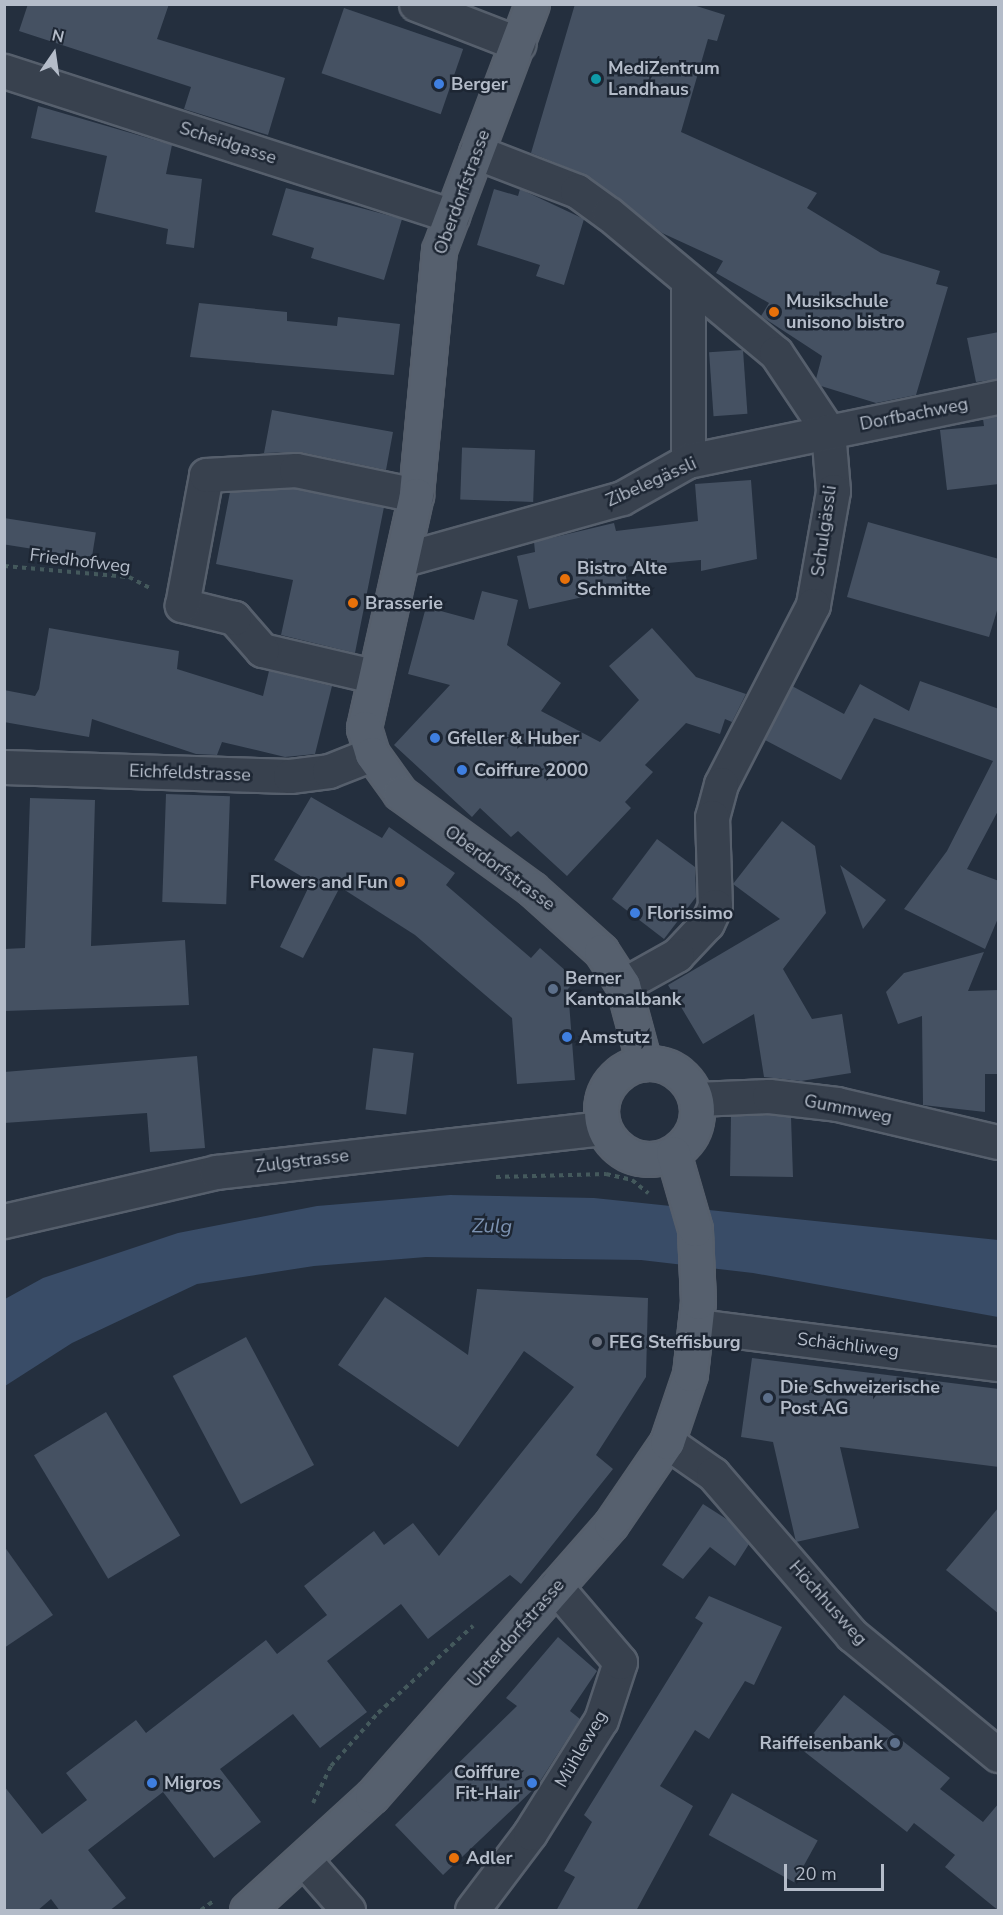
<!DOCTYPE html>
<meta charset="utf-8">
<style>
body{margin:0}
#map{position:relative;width:1003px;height:1915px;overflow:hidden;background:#242f3e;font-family:"Nunito Sans",sans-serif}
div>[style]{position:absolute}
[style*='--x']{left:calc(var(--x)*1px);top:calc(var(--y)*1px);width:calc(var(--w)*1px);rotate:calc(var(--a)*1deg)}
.water>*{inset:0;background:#394c67}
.building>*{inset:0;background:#455162;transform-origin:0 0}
.path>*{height:4px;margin-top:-2px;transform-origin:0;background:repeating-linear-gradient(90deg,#44595c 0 4.5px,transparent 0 9px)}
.roads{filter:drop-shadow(2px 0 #565f6c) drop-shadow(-2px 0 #565f6c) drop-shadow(0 2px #565f6c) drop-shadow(0 -2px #565f6c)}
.minor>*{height:33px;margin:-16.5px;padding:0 16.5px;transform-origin:16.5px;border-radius:16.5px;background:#38414e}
.major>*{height:33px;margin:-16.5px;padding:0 16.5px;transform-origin:16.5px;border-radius:16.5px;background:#56606e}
.major>.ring{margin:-16.5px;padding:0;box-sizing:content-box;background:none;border:33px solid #56606e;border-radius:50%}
.dots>*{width:16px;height:16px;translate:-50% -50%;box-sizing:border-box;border:3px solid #1d2633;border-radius:50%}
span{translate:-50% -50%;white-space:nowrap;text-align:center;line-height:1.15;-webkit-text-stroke:5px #1d2633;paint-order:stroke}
.poi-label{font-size:18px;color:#b4bcc9;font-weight:700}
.left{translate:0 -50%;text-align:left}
.right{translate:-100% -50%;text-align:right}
.street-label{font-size:18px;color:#b4bcc9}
.water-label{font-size:20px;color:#7c92b1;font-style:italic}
.frame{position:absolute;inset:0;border:6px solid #b4bcc9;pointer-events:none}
.north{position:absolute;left:24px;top:24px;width:60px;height:60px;-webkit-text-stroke:4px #1d2633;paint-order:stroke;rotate:13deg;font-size:16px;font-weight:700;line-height:24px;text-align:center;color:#b4bcc9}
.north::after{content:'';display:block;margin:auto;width:21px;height:27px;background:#b4bcc9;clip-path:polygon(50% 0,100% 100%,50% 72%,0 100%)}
.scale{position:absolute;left:784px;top:1864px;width:100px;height:27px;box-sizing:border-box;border:3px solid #b4bcc9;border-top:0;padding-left:8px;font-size:18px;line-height:21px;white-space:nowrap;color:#b4bcc9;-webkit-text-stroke:4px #1d2633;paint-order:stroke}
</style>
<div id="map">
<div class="water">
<i style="clip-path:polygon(450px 1195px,594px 1198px,998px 1240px,998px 1317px,753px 1273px,641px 1260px,426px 1257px,314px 1266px,197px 1284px,72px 1343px,5px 1386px,5px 1299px,43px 1278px,178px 1233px,317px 1206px)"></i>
</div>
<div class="building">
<i style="clip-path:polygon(28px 4px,169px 4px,157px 39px,285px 78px,268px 135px,184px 109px,191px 87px,19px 31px)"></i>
<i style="clip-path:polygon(575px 4px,690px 4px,725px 15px,717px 41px,708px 39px,681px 132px,817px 193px,807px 208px,881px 253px,940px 271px,936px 284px,948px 287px,916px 395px,876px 403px,821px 386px,816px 379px,822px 356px,761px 316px,769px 303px,716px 273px,723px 261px,662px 233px,588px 176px,531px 153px)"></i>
<i style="left:344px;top:8px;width:126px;height:69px;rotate:19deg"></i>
<i style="clip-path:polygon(38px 106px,172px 145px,166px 174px,202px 179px,194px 248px,166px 244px,168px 229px,95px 212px,107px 156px,31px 138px)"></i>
<i style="clip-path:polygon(286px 188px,402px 219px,384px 280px,311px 258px,314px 248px,272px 235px)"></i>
<i style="clip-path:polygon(494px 189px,518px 196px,520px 189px,584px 219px,564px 285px,536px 276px,540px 265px,477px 245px)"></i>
<i style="clip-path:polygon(199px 303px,287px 312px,287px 321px,337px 326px,338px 317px,400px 324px,394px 375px,190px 357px)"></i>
<i style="clip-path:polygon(999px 332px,999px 379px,976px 382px,967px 338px)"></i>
<i style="left:743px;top:350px;width:64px;height:34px;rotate:86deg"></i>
<i style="clip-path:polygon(272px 410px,393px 432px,386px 470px,300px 452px,264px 453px)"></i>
<i style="clip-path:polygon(999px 416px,999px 484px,947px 490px,940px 430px,984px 426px,983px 419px)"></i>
<i style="left:535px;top:450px;width:52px;height:73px;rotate:92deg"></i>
<i style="clip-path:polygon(751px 480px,757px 559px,701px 571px,701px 560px,624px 567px,628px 587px,529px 609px,517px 556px,535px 552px,534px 542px,614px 523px,616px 531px,698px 521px,695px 484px)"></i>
<i style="clip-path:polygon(295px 489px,384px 507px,355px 653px,281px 635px,293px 580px,216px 564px,230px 492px)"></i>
<i style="left:4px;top:518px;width:93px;height:26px;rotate:9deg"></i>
<i style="clip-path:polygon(868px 522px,999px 559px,999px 604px,989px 637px,847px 597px)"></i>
<i style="clip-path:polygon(482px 591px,518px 600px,507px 645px,561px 683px,541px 711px,600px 742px,639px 700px,609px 666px,652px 628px,696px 677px,746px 694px,732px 722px,725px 719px,720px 734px,686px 723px,645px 765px,653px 772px,625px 802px,631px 808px,567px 876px,518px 831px,511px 837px,480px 808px,472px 817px,394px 745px,450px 685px,408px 674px,426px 607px,474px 620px)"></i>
<i style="clip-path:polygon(49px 628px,179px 651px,177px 669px,263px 696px,269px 671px,332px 686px,315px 754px,285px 757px,222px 742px,217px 755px,196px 754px,92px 719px,89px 737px,4px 722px,4px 690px,35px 696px,39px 689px)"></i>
<i style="clip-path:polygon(920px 681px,999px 709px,999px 809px,967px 869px,999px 881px,999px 916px,985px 949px,904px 909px,947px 851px,993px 761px,874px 718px,841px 780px,765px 740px,792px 686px,844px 714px,860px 684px,909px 711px)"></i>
<i style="left:166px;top:794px;width:64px;height:108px;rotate:2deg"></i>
<i style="clip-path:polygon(311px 797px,382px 838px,389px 827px,455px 873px,446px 885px,531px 958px,540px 948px,576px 980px,568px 989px,575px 1080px,517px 1084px,512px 1018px,415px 935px,340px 887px,303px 958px,280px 947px,311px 882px,274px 860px)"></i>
<i style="clip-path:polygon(30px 798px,95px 800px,91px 946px,185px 940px,189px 1005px,4px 1011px,4px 949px,25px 948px)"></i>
<i style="clip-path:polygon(782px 821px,815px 846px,826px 913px,783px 969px,812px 1019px,842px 1014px,851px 1073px,801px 1081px,764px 1077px,754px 1014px,703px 1044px,668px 985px,780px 919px,733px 884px)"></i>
<i style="clip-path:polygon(657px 839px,695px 867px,696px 897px,664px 939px,612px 899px)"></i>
<i style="clip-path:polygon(840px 865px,886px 900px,863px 929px)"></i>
<i style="clip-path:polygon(984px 952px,968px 991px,999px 990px,999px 1074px,985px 1074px,985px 1112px,923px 1105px,922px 1016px,898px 1024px,886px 992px,904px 973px)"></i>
<i style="left:373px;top:1048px;width:41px;height:62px;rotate:7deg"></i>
<i style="clip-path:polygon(197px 1056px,205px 1148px,150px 1152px,147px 1113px,4px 1123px,4px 1072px)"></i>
<i style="clip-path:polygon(768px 1115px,791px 1117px,793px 1177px,730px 1176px,731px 1116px)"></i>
<i style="clip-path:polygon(477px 1289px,648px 1298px,646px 1377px,596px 1455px,613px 1469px,521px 1584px,510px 1575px,428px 1639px,401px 1604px,327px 1661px,367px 1712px,320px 1748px,293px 1714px,220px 1769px,261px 1822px,214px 1858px,163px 1792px,88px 1850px,126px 1898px,109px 1911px,60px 1911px,51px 1899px,37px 1911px,4px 1911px,4px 1786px,42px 1834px,87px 1800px,66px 1773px,136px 1720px,146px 1733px,266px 1640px,277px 1654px,327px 1615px,304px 1586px,374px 1531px,384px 1545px,413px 1523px,439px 1556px,574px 1387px,524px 1351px,458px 1447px,338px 1365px,385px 1297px,468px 1355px)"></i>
<i style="left:246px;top:1337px;width:145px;height:83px;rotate:62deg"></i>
<i style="clip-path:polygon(752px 1358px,999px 1389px,999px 1467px,840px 1447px,859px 1528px,796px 1542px,773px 1442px,741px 1437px)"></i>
<i style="left:106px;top:1412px;width:144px;height:84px;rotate:59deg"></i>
<i style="clip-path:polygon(703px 1504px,728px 1520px,749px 1544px,735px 1566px,710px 1547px,683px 1579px,662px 1565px)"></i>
<i style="clip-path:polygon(999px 1507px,999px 1614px,946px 1570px)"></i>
<i style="clip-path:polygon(4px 1546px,53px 1615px,4px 1648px)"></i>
<i style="clip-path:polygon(709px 1596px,782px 1627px,754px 1685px,745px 1681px,709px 1739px,695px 1730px,660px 1786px,693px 1806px,636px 1911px,556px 1911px,575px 1877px,564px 1871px,592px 1822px,584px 1815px,703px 1623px,695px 1618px)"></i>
<i style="clip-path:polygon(558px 1637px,597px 1671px,570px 1711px,580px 1719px,537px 1786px,443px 1875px,395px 1825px,517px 1706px,506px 1698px)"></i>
<i style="clip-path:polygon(844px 1695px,950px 1778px,940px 1789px,983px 1822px,999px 1803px,999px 1911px,945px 1867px,955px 1855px,914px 1823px,907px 1832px,801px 1749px)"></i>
<i style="left:732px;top:1793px;width:98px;height:48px;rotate:29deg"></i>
</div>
<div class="path">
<i style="--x:4;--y:566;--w:125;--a:5"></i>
<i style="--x:129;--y:577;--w:24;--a:28"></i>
<i style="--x:496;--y:1177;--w:110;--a:-1.6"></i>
<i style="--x:606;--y:1174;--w:27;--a:13"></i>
<i style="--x:632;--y:1180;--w:21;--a:39"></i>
<i style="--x:313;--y:1803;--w:41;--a:-64.1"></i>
<i style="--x:331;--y:1766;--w:71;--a:-48.4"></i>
<i style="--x:378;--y:1713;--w:129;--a:-42.5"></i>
<i style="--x:201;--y:1910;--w:17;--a:-36"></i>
</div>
<div class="roads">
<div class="minor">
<i style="--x:416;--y:4;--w:110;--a:21.2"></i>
<i style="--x:4;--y:71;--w:471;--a:17.9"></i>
<i style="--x:476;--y:152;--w:108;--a:21.1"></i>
<i style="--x:577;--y:191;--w:39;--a:36"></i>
<i style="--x:609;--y:214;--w:217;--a:39.8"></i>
<i style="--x:776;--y:353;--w:94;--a:56.3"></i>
<i style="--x:828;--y:431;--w:60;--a:85.2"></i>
<i style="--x:833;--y:491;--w:116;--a:100"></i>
<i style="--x:813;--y:605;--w:201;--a:117.2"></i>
<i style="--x:721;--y:784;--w:34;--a:105"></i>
<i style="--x:712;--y:817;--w:89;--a:88.1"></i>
<i style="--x:715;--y:906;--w:19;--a:115"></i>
<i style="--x:707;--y:923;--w:44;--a:133.2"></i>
<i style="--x:677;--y:955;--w:62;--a:150.9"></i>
<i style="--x:688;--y:461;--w:178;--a:-90"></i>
<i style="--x:405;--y:559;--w:225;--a:-15.7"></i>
<i style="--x:622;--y:498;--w:76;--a:-29.3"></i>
<i style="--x:688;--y:461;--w:317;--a:-11.7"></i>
<i style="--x:373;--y:676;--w:114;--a:-166.8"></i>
<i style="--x:262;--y:650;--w:43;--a:-131.2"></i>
<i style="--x:234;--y:618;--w:54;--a:-166"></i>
<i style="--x:182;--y:605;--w:132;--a:-79.5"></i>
<i style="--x:206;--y:475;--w:90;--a:-3.2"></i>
<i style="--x:296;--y:470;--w:123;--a:11.8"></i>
<i style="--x:4;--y:767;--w:286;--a:1.8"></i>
<i style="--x:290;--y:776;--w:39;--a:-7"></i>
<i style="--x:329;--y:771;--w:46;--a:-21.6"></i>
<i style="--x:696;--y:1099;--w:73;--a:-2.4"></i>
<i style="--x:769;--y:1096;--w:68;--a:6.7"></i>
<i style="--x:837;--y:1104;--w:165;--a:13.3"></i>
<i style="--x:4;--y:1221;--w:218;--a:-13"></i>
<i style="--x:216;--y:1172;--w:390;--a:-6.5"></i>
<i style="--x:697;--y:1326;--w:303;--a:7.2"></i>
<i style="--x:667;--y:1442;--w:56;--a:34.8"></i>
<i style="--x:713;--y:1474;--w:213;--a:49.2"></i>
<i style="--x:852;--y:1635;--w:189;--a:39.4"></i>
<i style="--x:306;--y:1862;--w:64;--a:48.8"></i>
<i style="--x:472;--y:1910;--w:96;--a:-53"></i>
<i style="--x:530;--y:1833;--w:133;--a:-57.9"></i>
<i style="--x:601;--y:1720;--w:61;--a:-71.9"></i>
<i style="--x:620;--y:1662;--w:99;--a:-130.5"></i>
</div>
<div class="major">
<i style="--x:532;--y:4;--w:263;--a:110.7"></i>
<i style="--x:439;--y:250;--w:246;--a:95.4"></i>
<i style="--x:416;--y:495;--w:239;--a:102.6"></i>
<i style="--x:364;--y:728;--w:27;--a:73"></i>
<i style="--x:372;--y:754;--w:48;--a:54.3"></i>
<i style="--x:400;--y:793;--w:163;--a:36"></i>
<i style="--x:532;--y:889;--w:93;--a:41.9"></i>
<i style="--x:601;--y:951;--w:40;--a:57.1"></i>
<i style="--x:623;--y:985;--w:81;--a:74.9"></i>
<i class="ring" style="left:601px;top:1063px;width:63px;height:63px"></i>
<i style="--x:247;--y:1910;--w:169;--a:-42.4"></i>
<i style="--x:372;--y:1796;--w:362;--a:-48.7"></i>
<i style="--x:611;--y:1524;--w:99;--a:-55.7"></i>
<i style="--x:667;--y:1442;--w:72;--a:-71.3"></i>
<i style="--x:690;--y:1374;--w:72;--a:-83.7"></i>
<i style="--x:698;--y:1302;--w:73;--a:-92.4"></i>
<i style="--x:695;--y:1229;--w:79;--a:-106.1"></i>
</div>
</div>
<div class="dots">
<i style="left:596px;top:79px;background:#0f9aa8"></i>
<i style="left:439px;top:84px;background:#3f7fe0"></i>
<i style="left:774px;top:312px;background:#e8710a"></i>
<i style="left:565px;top:579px;background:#e8710a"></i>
<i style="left:353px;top:603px;background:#e8710a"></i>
<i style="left:435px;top:738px;background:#3f7fe0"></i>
<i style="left:462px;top:770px;background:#3f7fe0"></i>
<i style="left:400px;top:882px;background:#e8710a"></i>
<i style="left:635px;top:913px;background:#3f7fe0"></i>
<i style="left:553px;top:989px;background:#5c6f8a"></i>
<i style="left:567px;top:1037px;background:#3f7fe0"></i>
<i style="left:597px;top:1342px;background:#6b7280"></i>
<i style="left:768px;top:1398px;background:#5c6f8a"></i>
<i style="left:895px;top:1743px;background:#5c6f8a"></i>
<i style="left:152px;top:1783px;background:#3f7fe0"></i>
<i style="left:532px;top:1783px;background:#3f7fe0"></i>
<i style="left:454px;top:1858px;background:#e8710a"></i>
</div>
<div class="poi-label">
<span class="left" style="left:608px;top:79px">MediZentrum<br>Landhaus</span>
<span class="left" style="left:451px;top:84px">Berger</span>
<span class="left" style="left:786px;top:312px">Musikschule<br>unisono bistro</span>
<span class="left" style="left:577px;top:579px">Bistro Alte<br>Schmitte</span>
<span class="left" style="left:365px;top:603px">Brasserie</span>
<span class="left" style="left:447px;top:738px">Gfeller &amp; Huber</span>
<span class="left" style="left:474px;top:770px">Coiffure 2000</span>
<span class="right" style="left:388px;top:882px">Flowers and Fun</span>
<span class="left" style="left:647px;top:913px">Florissimo</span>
<span class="left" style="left:565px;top:989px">Berner<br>Kantonalbank</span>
<span class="left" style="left:579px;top:1037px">Amstutz</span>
<span class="left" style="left:609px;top:1342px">FEG Steffisburg</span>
<span class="left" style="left:780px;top:1398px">Die Schweizerische<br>Post AG</span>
<span class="right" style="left:883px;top:1743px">Raiffeisenbank</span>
<span class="right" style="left:520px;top:1783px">Coiffure<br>Fit-Hair</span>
<span class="left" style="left:164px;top:1783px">Migros</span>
<span class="left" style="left:466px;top:1858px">Adler</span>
</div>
<div class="street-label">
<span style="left:228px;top:143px;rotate:18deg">Scheidgasse</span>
<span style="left:462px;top:192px;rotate:-70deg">Oberdorfstrasse</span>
<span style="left:914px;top:414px;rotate:-11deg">Dorfbachweg</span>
<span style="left:651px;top:482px;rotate:-24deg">Zibelegässli</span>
<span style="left:824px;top:531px;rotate:-82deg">Schulgässli</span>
<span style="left:80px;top:561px;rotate:7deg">Friedhofweg</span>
<span style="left:190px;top:773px;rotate:2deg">Eichfeldstrasse</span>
<span style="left:500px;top:868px;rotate:36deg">Oberdorfstrasse</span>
<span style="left:848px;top:1109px;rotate:11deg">Gummweg</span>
<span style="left:302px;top:1161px;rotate:-7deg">Zulgstrasse</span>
<span style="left:848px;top:1345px;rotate:7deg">Schächliweg</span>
<span style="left:828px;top:1603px;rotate:48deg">Höchhusweg</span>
<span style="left:516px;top:1633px;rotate:-49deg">Unterdorfstrasse</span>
<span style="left:581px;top:1749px;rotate:-60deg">Mühleweg</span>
</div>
<div class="water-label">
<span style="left:492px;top:1226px;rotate:1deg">Zulg</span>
</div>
<div class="frame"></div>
<div class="north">N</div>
<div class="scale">20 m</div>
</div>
